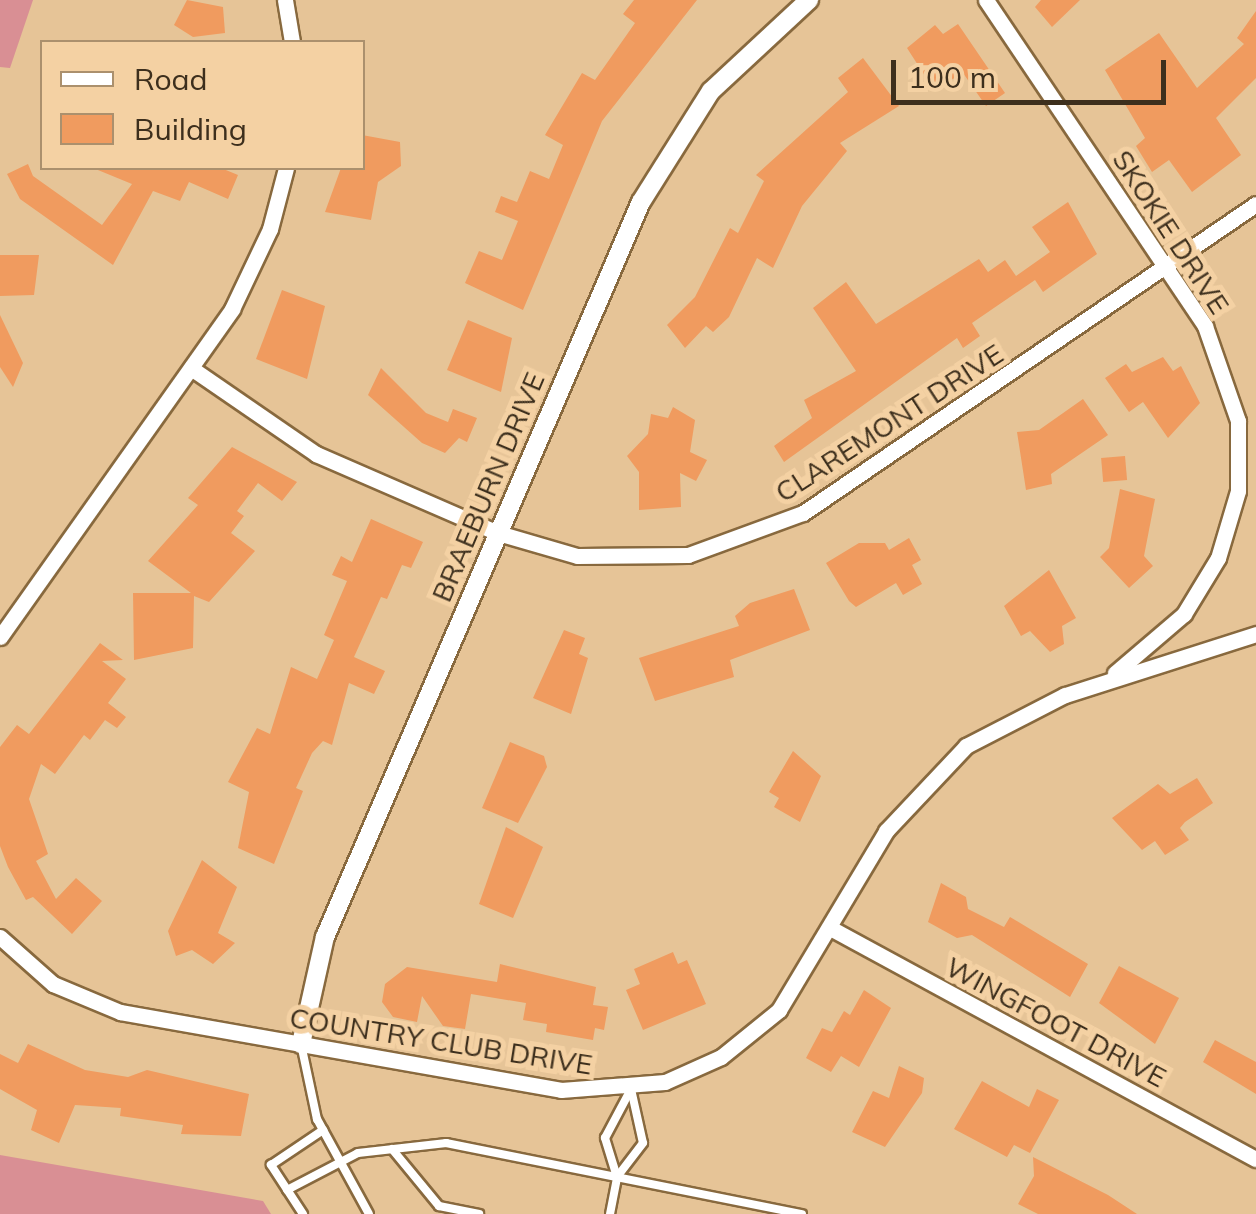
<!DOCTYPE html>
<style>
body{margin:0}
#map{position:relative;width:1256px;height:1214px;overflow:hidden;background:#e6c497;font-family:Mulish,sans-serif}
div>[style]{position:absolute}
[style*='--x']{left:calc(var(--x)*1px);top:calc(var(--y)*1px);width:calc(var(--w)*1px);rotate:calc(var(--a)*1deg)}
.green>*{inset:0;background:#d98f94}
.building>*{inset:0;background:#f09b5f;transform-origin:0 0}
.roads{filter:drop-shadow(2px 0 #88693e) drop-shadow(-2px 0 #88693e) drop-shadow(0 2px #88693e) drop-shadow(0 -2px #88693e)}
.service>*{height:8px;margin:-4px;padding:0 4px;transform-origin:4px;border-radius:4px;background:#fff}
.minor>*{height:15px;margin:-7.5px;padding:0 7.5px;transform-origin:7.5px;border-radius:7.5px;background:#fff}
.tertiary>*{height:18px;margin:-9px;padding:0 9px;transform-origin:9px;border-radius:9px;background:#fff}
span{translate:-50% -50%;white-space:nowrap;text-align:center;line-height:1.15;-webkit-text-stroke:10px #f4d1a3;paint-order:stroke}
.street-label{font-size:28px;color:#3d2f1d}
.legend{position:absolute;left:40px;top:40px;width:325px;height:130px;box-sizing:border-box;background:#f4d1a3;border:2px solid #ab906d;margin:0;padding:12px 18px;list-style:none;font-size:30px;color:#3d2f1d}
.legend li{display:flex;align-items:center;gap:20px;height:50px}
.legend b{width:50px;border:2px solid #ab906d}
.scale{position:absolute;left:891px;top:60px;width:275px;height:45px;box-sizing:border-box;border:5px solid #3d2f1d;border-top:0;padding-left:12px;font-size:30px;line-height:35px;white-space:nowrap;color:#3d2f1d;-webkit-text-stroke:8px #f4d1a3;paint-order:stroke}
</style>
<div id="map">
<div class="green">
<i style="clip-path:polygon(0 0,33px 0,10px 68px,0 67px)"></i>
<i style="clip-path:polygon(0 1155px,263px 1201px,271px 1214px,0 1214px)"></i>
</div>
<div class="building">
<i style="clip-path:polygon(187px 0,223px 7px,225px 33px,193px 37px,174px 25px)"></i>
<i style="clip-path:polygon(634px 0,697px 0,602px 121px,523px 310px,465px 283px,479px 251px,502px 260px,518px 221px,495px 212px,501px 196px,517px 202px,530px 171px,549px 179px,563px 145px,545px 135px,582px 73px,595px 80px,635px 23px,623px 14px)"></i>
<i style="clip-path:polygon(1041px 0,1080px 0,1052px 27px,1035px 7px)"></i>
<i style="clip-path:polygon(1256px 11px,1256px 78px,1216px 118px,1241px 155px,1192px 192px,1169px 160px,1152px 172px,1136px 146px,1145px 138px,1105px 70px,1159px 33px,1197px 88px,1244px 44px,1237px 38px)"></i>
<i style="clip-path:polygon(958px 24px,1005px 93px,986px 106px,963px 73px,934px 90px,907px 48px,935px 25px,943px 34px)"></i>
<i style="clip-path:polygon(863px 58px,899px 106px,840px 143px,847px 151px,802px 206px,773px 268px,757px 258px,729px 317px,713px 332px,706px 326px,685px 348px,667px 325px,695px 297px,730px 228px,738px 233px,764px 181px,756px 175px,848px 92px,838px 78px)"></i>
<i style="clip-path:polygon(362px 135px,400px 142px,401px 166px,378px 182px,371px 220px,325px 212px,341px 168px,362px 168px)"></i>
<i style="clip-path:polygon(28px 164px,33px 176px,102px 225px,132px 184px,93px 168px,221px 168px,238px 175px,228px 199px,189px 182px,180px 201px,153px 191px,113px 265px,20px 199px,7px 174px)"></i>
<i style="clip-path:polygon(1068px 202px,1097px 254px,1043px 292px,1035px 280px,972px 323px,980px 336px,963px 348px,957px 338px,784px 462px,774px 446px,812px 418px,804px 400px,856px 371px,813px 308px,846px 282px,876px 324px,979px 259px,988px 272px,1005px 260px,1016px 276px,1050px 252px,1032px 227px)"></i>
<i style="clip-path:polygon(0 255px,39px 255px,34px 295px,0 296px)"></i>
<i style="clip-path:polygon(282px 290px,325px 306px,307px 379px,256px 359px)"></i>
<i style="clip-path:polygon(0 315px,23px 363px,13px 387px,0 367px)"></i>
<i style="clip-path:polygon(468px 320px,512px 338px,501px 392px,447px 370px)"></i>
<i style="clip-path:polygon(1163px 357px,1173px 371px,1181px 366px,1200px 403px,1168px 438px,1143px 402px,1129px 412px,1105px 378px,1126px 364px,1132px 372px)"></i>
<i style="clip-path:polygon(381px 368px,426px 413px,448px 422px,453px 409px,477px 418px,467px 442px,459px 438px,445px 453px,422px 443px,368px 395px)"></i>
<i style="clip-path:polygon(1083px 399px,1108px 435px,1051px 474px,1052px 484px,1026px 490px,1017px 432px,1039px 430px)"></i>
<i style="clip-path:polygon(673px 407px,695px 420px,690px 452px,707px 460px,696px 481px,680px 473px,681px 507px,639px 510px,639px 472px,627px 456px,648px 434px,651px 414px,668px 418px)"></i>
<i style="clip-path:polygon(232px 447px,297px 482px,282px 501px,258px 483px,237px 511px,244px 516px,231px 533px,255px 551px,209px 602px,194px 596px,193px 648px,134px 660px,133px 593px,191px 593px,148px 561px,198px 505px,188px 498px)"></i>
<i style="left:1125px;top:456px;width:24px;height:24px;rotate:85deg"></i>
<i style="clip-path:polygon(1120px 489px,1155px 499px,1144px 556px,1153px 566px,1129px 588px,1100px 557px,1109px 548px)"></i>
<i style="clip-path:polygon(371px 519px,423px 542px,411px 568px,402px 565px,387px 599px,381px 597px,354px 657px,385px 671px,374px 694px,349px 683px,332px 745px,323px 741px,312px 753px,296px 788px,303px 791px,274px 864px,238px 848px,249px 792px,228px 782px,257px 728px,270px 734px,291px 667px,317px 679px,334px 640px,324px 635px,347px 581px,332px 575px,341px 556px,352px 562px)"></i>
<i style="clip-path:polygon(909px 538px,921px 560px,912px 565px,922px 584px,903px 595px,896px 583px,856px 607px,849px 601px,826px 563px,859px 543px,885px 543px,889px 550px)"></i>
<i style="clip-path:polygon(1049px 570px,1076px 618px,1062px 626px,1064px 644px,1050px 652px,1030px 631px,1021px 636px,1004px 606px)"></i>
<i style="clip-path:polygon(794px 589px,810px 630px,730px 660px,734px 677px,655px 701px,639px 658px,739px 626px,735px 616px,750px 603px)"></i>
<i style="clip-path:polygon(564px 630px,585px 638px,579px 654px,588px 658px,571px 714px,533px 698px)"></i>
<i style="clip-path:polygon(100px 643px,123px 660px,102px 661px,126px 679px,108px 703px,126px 717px,117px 728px,105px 720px,90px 740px,84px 735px,55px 774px,41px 764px,29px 799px,48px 854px,36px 861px,56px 899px,76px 878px,102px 901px,72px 934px,33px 897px,26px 900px,8px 867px,0 846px,0 747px,17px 725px,29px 734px)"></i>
<i style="clip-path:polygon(510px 742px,544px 756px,547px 767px,518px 823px,482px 808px)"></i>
<i style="clip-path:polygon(793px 751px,821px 776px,800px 822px,774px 807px,779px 798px,769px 792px)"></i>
<i style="clip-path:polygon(1197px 778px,1213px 803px,1185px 822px,1180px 828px,1189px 840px,1165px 855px,1155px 841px,1142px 850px,1112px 818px,1158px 784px,1170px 794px)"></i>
<i style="clip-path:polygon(506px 827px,543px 847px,513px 918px,479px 904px)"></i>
<i style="clip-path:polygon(202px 860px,237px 887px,218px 933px,235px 943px,213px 964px,192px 950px,176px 956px,168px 931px)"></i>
<i style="clip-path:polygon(941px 883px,966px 897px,968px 909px,1004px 927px,1010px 917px,1088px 964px,1070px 997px,972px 935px,957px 938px,928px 922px)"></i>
<i style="clip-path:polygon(673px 952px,678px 964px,687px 960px,706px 1004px,643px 1030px,626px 990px,640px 984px,634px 969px)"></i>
<i style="clip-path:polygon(500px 964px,596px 987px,593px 1005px,608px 1007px,604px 1030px,595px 1028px,593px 1040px,546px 1032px,547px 1024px,523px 1020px,526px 1003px,471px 994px,465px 1029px,443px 1026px,422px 996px,417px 1022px,393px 1017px,382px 1002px,385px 984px,407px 967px,497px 982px)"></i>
<i style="clip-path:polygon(1119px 966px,1179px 998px,1155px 1044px,1099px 1003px)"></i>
<i style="clip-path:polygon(864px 990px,891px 1008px,859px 1067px,841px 1056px,831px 1072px,806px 1058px,822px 1028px,832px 1032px,844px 1011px,850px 1015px)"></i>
<i style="clip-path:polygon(1215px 1040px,1256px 1062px,1256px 1094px,1203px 1062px)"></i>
<i style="clip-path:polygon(28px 1044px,85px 1070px,128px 1077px,147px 1070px,249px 1094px,241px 1136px,181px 1134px,183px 1125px,120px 1116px,121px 1108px,75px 1105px,59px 1143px,31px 1130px,37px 1110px,0 1089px,0 1054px,18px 1063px)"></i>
<i style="clip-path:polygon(899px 1066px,924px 1078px,922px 1093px,885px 1147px,852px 1132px,873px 1091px,889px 1098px)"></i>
<i style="clip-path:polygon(982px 1081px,1029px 1107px,1037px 1089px,1059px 1100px,1030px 1153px,1014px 1145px,1007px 1157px,954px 1129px)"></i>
<i style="clip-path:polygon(1033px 1157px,1108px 1195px,1137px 1214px,1038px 1214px,1018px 1204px,1034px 1176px)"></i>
</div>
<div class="roads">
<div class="service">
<i style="--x:301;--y:1044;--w:77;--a:78"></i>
<i style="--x:317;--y:1119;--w:108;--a:61.3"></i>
<i style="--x:631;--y:1089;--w:55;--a:77.5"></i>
<i style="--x:643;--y:1143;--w:43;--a:127.4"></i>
<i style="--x:617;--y:1177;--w:41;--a:-107.1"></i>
<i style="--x:605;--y:1138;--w:55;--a:-62"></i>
<i style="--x:392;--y:1149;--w:74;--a:50.5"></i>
<i style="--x:439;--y:1206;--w:41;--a:11.3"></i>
<i style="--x:287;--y:1190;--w:80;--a:-27.5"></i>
<i style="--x:358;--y:1153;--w:89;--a:-6.5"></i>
<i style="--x:446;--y:1143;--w:363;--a:11.3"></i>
<i style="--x:303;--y:1214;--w:59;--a:-123.1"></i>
<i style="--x:271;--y:1165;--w:63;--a:-33.9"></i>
<i style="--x:610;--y:1214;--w:38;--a:-79"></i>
</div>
<div class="minor">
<i style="--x:285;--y:0;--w:43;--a:80.5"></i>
<i style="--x:986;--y:0;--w:393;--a:56.1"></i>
<i style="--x:1205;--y:326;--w:101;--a:70.8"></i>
<i style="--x:1238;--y:421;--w:70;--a:90"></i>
<i style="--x:1238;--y:491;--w:70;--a:106.6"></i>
<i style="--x:1218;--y:558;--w:66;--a:121.3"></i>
<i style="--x:1184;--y:614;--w:91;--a:139.5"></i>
<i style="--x:191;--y:368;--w:152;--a:34.5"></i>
<i style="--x:316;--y:454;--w:198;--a:23.5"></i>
<i style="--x:498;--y:533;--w:82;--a:16.2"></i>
<i style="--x:577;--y:556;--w:111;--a:-0.5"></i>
<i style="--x:688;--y:555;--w:122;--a:-20.1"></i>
<i style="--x:803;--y:513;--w:548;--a:-34.3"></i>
<i style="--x:0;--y:637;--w:402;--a:-54.7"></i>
<i style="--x:232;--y:309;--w:89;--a:-64.6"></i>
<i style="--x:270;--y:229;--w:63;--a:-75.3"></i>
<i style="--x:832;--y:929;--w:482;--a:28.5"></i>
<i style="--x:0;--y:937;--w:71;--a:41.6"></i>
<i style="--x:53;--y:984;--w:73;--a:22.7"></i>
<i style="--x:120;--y:1012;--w:448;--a:10"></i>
<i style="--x:561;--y:1090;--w:104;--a:-4.4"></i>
<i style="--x:665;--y:1082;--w:61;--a:-24.1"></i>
<i style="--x:721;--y:1057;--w:75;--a:-39"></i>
<i style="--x:779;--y:1010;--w:209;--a:-59.1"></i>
<i style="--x:886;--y:831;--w:117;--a:-46.7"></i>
<i style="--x:966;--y:746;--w:111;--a:-27.3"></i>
<i style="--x:1065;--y:695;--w:201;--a:-17.7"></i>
</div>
<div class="tertiary">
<i style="--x:301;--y:1044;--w:110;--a:-77.4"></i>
<i style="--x:325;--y:937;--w:800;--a:-66.74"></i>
<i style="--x:641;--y:202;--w:131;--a:-57.8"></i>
<i style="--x:711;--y:91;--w:134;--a:-42.9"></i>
</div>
</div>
<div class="street-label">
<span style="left:1171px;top:232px;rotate:57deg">SKOKIE DRIVE</span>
<span style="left:889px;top:423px;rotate:-33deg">CLAREMONT DRIVE</span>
<span style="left:488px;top:487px;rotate:-67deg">BRAEBURN DRIVE</span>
<span style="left:1056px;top:1022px;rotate:28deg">WINGFOOT DRIVE</span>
<span style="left:441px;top:1041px;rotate:9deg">COUNTRY CLUB DRIVE</span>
</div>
<ul class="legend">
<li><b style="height:12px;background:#fff"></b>Road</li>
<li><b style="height:28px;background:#f09b5f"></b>Building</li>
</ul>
<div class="scale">100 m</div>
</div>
